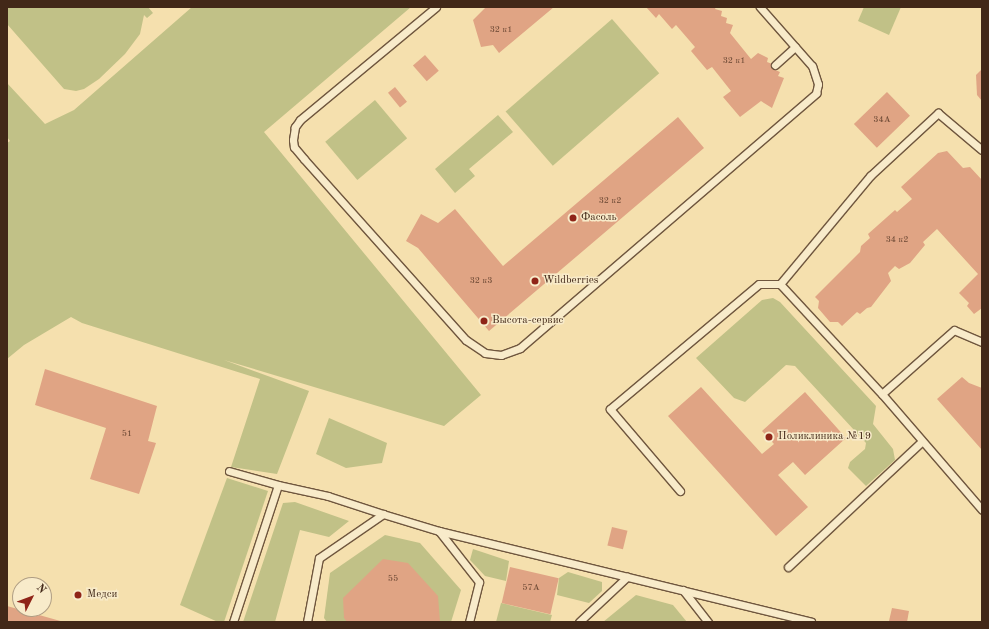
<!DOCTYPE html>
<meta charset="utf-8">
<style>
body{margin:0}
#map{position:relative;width:989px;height:629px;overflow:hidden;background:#f5e0ae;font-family:"Old Standard TT",serif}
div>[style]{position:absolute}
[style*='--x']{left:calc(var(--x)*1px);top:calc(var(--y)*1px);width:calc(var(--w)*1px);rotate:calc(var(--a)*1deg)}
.green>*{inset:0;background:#c1c187;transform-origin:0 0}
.building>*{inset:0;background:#e0a484;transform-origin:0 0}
.roads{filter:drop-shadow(1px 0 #6f563e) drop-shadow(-1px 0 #6f563e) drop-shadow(0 1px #6f563e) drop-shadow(0 -1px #6f563e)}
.service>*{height:7px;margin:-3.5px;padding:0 3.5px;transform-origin:3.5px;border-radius:3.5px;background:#f8ebca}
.dots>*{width:11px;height:11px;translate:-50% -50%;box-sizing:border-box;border:2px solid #f8ebca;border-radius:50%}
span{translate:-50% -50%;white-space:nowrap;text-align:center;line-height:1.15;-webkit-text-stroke:3px #f8ebca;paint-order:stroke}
.number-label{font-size:9px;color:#6a4733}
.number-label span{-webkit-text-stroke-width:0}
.poi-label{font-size:11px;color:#422818}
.left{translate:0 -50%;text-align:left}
.frame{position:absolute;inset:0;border:8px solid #422818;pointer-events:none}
.north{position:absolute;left:12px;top:577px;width:40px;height:40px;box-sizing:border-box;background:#f8ebca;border:1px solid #af9d83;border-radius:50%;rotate:48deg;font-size:11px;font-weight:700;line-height:16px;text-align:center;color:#422818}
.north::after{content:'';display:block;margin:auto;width:14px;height:18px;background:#8f2418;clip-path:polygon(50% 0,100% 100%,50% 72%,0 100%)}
</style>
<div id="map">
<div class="green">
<i style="clip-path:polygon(7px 7px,148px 7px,153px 13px,147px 18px,144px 15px,140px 34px,125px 54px,99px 79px,84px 89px,76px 91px,64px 89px,7px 24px)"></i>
<i style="clip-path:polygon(192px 7px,411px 7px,264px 132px,481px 395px,444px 426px,224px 360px,309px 391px,277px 474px,231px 467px,260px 379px,82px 323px,71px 317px,24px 345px,7px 359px,7px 143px,10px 141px,7px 137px,7px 83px,45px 124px,74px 110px)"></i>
<i style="clip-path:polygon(864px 7px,901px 7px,889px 35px,858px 21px)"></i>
<i style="left:612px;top:19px;width:72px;height:141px;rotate:49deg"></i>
<i style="left:375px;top:100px;width:50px;height:65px;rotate:50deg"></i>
<i style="clip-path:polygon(498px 115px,513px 132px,469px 169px,475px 176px,455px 193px,435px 169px)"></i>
<i style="clip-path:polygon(773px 298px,780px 302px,876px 406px,873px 424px,893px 449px,895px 460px,866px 486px,848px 468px,850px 462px,865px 449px,866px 443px,795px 366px,786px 365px,745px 402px,734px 398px,696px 358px,762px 300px)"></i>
<i style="clip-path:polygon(329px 418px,387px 443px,382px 463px,346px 468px,316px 454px)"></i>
<i style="clip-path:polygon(227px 478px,268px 491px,224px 622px,218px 622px,180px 605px)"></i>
<i style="clip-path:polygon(295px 502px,349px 521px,329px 537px,300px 530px,275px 622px,243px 622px,283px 503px)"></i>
<i style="clip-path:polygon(385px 535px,420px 543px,461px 590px,451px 622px,327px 622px,324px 618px,330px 573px)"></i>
<i style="clip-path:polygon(473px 549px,509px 561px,506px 581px,485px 576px,470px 560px)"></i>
<i style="clip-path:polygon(568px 572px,602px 582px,602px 591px,589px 603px,557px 595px,559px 578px)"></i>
<i style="clip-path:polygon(636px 595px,673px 605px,687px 622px,603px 622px)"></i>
<i style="clip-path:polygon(501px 603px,552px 615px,550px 622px,496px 622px)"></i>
</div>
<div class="building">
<i style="clip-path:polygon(486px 7px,554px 7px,499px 53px,493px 45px,481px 47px,473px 20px)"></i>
<i style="clip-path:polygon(646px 7px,716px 7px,715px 9px,722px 11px,721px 16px,727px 18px,726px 23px,733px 25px,730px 33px,751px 59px,758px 53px,768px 58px,767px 62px,775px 65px,773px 69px,780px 72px,778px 76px,784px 78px,772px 108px,761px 101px,740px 117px,723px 97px,731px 91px,712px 67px,707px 70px,691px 51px,695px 47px,676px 25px,672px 29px,659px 14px,656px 18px)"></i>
<i style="left:425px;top:55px;width:21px;height:16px;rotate:49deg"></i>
<i style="clip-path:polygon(982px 69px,982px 101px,977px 95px,976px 75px)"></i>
<i style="left:395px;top:87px;width:19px;height:9px;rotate:51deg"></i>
<i style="left:887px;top:92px;width:33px;height:46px;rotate:46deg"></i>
<i style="clip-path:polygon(678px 117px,704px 148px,489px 331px,418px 248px,406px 241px,421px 214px,438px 223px,455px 209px,503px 266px)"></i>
<i style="clip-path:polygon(947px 151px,963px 168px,970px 167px,982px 180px,982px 308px,974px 314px,967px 306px,969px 303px,959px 293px,978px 274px,937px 229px,923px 242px,925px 245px,910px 263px,899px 269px,895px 266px,888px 273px,891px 281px,871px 307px,867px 308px,860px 314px,857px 312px,842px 326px,838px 322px,830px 322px,818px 308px,819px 301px,815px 297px,860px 252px,861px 246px,870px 238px,868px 234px,895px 210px,897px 212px,912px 199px,901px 187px,938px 153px)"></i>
<i style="clip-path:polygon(45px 369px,157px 406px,148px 441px,156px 443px,139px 494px,90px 479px,106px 428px,35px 405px)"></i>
<i style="clip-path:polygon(962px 377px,969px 383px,982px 388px,982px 450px,937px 399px)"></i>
<i style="clip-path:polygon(701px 387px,762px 454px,774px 444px,762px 431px,805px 392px,846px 438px,805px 475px,793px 462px,778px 475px,808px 507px,776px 536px,668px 416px)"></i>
<i style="left:612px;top:527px;width:16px;height:19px;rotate:14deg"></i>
<i style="clip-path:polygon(383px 559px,408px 563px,438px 596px,440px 622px,347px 622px,344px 618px,343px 598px)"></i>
<i style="left:510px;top:567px;width:50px;height:37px;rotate:13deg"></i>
<i style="clip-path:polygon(7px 606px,64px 622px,7px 622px)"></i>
<i style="clip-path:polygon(892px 608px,909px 611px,907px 622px,889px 621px)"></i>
</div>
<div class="roads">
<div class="service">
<i style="--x:436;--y:7;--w:177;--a:140.3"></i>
<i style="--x:300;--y:120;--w:9;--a:126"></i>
<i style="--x:295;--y:127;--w:13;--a:99"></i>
<i style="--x:293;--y:140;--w:7;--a:82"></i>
<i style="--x:294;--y:147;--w:16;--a:50"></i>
<i style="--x:304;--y:159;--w:243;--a:48.2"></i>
<i style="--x:466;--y:340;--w:23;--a:34"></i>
<i style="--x:485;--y:353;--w:16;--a:7"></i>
<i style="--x:501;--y:355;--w:20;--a:-20"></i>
<i style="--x:520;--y:348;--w:391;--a:-40.7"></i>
<i style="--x:816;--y:93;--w:9;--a:-77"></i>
<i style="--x:818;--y:84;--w:19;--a:-108"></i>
<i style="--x:812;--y:66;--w:79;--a:-131.4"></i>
<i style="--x:775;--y:65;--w:27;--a:-42"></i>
<i style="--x:780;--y:284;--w:150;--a:47.2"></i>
<i style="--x:982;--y:342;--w:30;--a:-157"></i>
<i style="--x:954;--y:330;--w:96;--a:138.4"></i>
<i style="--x:882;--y:394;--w:153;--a:49.2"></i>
<i style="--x:229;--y:471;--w:51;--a:15.9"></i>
<i style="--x:680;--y:491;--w:108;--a:-130.5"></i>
<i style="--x:610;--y:409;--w:194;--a:-40"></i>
<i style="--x:759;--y:284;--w:21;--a:0"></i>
<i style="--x:780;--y:284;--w:141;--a:-50.2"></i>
<i style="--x:870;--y:176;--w:93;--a:-42.8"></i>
<i style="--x:938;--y:113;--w:57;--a:40.1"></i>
<i style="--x:439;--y:531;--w:65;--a:51.9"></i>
<i style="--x:479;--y:582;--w:41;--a:104"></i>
<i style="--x:788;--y:567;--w:183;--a:-43.2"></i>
<i style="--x:683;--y:590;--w:41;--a:52"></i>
<i style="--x:233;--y:622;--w:144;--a:-71.8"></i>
<i style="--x:278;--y:485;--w:51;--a:12.4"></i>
<i style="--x:328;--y:496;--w:58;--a:18.1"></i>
<i style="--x:307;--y:622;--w:65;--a:-79.4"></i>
<i style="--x:319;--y:558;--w:78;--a:-34.5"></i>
<i style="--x:383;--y:514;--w:59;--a:16.9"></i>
<i style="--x:439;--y:531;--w:383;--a:13.7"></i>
<i style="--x:579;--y:622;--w:66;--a:-43.2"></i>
</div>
</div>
<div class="dots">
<i style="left:573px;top:218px;background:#8f2418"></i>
<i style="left:535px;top:281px;background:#8f2418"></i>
<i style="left:484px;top:321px;background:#8f2418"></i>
<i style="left:769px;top:437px;background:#8f2418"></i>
<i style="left:78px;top:595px;background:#8f2418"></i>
</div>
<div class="number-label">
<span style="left:501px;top:30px">32 к1</span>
<span style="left:734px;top:61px">32 к1</span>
<span style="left:882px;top:120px">34А</span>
<span style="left:610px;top:201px">32 к2</span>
<span style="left:897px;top:240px">34 к2</span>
<span style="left:481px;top:281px">32 к3</span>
<span style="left:127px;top:434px">51</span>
<span style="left:393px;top:579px">55</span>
<span style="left:531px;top:588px">57А</span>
</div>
<div class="poi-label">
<span class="left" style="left:581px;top:218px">Фасоль</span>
<span class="left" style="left:543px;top:281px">Wildberries</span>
<span class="left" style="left:492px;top:321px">Высота-сервис</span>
<span class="left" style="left:778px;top:437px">Поликлиника №19</span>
<span class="left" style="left:87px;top:595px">Медси</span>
</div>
<div class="frame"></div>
<div class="north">N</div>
</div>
